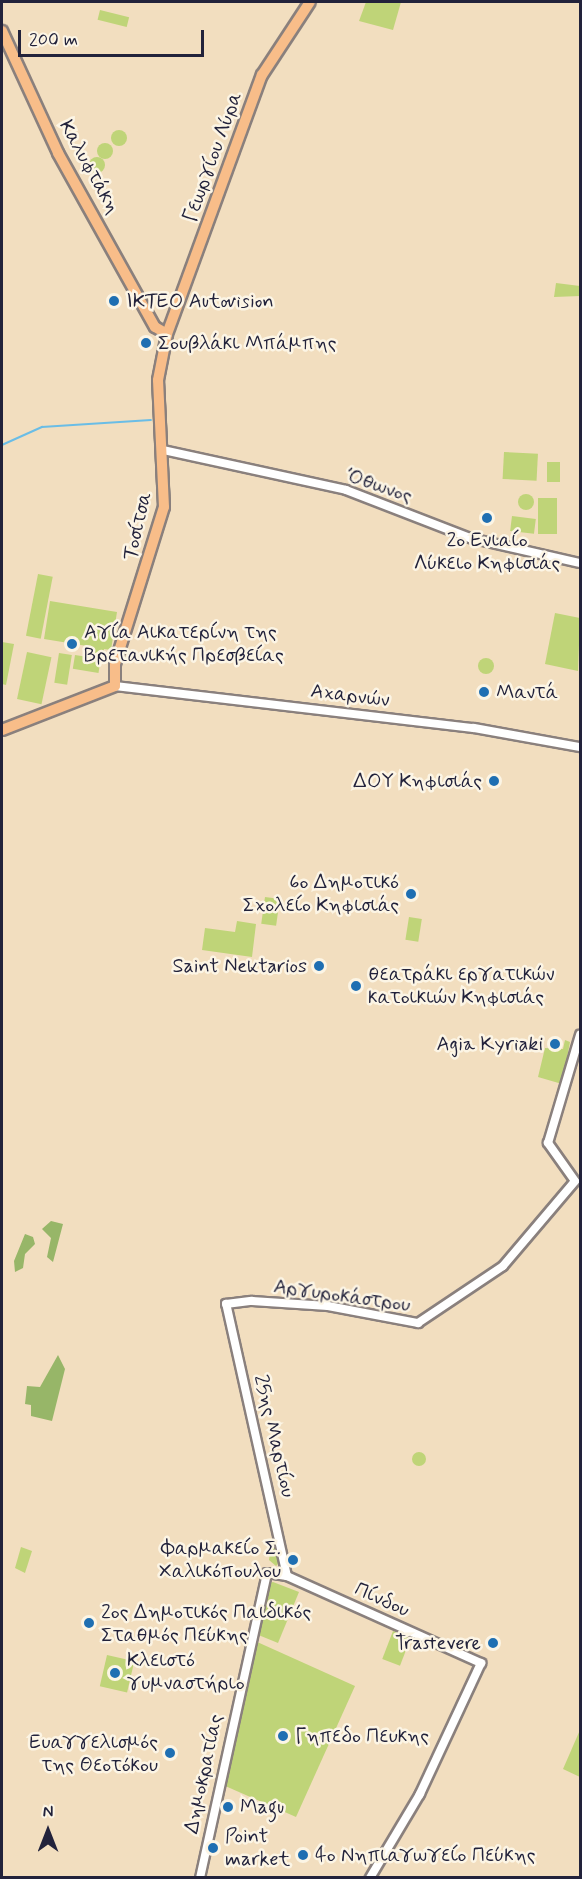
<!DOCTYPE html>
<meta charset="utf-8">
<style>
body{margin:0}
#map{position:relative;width:582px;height:1879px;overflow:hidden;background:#f2debf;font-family:Mynerve,sans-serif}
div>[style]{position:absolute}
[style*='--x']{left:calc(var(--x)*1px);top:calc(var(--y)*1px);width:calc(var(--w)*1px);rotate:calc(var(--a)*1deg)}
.green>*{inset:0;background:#bfd478;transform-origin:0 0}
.round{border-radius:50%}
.forest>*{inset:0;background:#97b668}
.stream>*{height:1.5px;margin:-0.75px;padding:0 0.75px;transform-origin:0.75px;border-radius:0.75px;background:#6abde6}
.roads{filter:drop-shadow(2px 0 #8a807d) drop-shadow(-2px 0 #8a807d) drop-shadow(0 2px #8a807d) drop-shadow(0 -2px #8a807d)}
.minor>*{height:8px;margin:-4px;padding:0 4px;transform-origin:4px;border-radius:4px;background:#fff}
.major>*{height:10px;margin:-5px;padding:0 5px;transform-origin:5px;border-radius:5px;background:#f8bd89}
.dots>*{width:16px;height:16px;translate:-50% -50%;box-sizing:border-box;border:3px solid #fcf5e5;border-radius:50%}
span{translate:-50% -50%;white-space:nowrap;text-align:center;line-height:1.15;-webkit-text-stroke:5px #fcf5e5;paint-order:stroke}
.street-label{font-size:20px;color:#22223b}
.poi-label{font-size:20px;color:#22223b}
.left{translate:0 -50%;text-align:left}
.right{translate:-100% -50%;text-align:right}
.frame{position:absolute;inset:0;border:3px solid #22223b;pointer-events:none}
.north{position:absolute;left:18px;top:1801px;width:60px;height:60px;-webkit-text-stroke:4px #fcf5e5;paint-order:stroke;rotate:0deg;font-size:16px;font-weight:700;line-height:24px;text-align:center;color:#22223b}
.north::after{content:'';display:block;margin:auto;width:21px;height:27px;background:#22223b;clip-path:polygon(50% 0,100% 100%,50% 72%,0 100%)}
.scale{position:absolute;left:18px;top:30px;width:186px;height:27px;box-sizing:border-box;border:3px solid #22223b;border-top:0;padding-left:8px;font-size:18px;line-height:21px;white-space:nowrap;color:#22223b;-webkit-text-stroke:4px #fcf5e5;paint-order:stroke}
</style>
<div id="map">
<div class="green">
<i style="clip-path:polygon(366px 2px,401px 2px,393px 30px,359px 21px)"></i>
<i style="left:100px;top:10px;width:30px;height:10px;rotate:14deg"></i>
<i class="round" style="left:111px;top:130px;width:16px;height:16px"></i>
<i class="round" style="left:97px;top:143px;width:16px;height:16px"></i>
<i class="round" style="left:89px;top:157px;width:16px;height:16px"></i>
<i style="clip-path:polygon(556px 283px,580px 286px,580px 296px,554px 297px)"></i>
<i style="left:504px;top:452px;width:34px;height:27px;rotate:3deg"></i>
<i style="left:547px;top:462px;width:13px;height:20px"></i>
<i class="round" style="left:518px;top:494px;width:16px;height:16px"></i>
<i style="left:538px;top:498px;width:19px;height:36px"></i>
<i style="left:512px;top:516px;width:24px;height:15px;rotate:7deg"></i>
<i style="left:38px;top:574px;width:15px;height:63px;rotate:11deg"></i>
<i style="clip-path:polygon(50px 601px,117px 612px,111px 650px,104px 649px,103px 658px,86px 655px,87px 646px,44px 639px)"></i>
<i style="clip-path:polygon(555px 613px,580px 618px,578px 671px,545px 664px)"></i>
<i style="clip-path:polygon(2px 642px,14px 644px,6px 685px,2px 684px)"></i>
<i style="left:27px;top:652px;width:25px;height:48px;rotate:12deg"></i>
<i style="left:59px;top:653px;width:13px;height:30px;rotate:9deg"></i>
<i style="left:75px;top:655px;width:26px;height:14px;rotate:9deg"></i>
<i class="round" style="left:478px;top:658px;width:16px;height:16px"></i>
<i style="left:265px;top:897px;width:15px;height:27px;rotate:8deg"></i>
<i style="left:409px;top:917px;width:13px;height:23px;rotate:9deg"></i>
<i style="clip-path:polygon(237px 921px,256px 924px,252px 957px,202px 950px,205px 928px,235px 932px)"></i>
<i style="clip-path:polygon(565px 1040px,570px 1042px,562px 1084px,538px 1077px,545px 1048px,563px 1049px)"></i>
<i class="round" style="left:412px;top:1452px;width:14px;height:14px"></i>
<i style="clip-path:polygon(273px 1531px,280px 1562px,276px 1566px,269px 1560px)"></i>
<i style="clip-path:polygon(21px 1547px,32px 1551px,25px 1573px,15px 1568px)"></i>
<i style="clip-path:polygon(273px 1582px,299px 1592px,278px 1643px,256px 1634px,269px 1583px)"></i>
<i style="left:393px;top:1631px;width:19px;height:30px;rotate:21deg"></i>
<i style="clip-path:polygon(255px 1641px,355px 1686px,296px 1817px,223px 1785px)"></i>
<i style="left:107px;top:1655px;width:28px;height:32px;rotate:13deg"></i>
<i style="clip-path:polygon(580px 1730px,580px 1777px,563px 1769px)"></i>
</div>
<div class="forest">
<i style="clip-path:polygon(51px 1221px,63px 1224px,53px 1262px,47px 1257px,51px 1238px,42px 1229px)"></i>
<i style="clip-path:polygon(25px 1234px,33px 1237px,35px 1244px,25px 1254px,23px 1268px,15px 1272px,14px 1261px)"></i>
<i style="clip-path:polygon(58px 1355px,65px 1369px,52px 1421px,31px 1416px,31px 1405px,25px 1404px,27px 1386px,40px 1387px)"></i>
</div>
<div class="stream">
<i style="--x:2;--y:445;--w:44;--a:-24.2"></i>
<i style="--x:42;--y:427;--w:109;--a:-3.7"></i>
</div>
<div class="roads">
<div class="minor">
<i style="--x:163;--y:450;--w:187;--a:12.3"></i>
<i style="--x:346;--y:490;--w:133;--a:21.2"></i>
<i style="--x:470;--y:538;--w:113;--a:12.8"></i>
<i style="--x:115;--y:686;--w:361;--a:6.7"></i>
<i style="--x:474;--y:728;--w:108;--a:10.2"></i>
<i style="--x:287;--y:1576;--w:279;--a:-102.6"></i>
<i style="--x:226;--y:1304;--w:26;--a:-7"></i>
<i style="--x:252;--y:1301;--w:76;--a:3.8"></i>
<i style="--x:328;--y:1306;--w:92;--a:10.7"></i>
<i style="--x:418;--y:1323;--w:102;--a:-33.8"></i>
<i style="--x:503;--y:1266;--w:111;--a:-49.7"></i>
<i style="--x:575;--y:1181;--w:47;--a:-125.4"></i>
<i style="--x:548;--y:1143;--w:113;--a:-73.5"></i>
<i style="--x:200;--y:1878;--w:312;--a:-77.6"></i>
<i style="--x:267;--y:1573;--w:20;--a:9"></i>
<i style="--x:287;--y:1576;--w:213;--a:24.2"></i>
<i style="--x:481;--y:1663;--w:145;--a:115"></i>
<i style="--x:420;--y:1794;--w:98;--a:120.8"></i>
</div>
<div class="major">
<i style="--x:2;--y:31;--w:134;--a:65.3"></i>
<i style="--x:58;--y:153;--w:199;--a:60.9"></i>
<i style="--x:155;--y:327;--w:14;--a:30"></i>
<i style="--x:2;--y:730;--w:121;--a:-21.3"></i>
<i style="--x:115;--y:686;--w:22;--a:-90"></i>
<i style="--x:115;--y:664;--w:164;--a:-72.7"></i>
<i style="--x:164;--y:507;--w:127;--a:-92.7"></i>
<i style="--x:158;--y:380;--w:47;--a:-78.9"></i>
<i style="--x:167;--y:334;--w:276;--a:-69.9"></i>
<i style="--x:262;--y:75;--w:87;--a:-56.7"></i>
</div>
</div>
<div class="dots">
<i style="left:114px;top:301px;background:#1f6fb2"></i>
<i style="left:146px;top:343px;background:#1f6fb2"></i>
<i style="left:487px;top:518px;background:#1f6fb2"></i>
<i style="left:72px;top:644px;background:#1f6fb2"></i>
<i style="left:484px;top:692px;background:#1f6fb2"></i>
<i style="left:494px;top:781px;background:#1f6fb2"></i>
<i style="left:411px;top:894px;background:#1f6fb2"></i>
<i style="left:319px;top:966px;background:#1f6fb2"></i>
<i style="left:356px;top:986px;background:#1f6fb2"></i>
<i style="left:555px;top:1044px;background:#1f6fb2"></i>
<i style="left:293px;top:1560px;background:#1f6fb2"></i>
<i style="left:89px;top:1623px;background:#1f6fb2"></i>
<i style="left:493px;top:1643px;background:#1f6fb2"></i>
<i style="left:115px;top:1673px;background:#1f6fb2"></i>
<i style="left:283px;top:1736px;background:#1f6fb2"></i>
<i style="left:170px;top:1753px;background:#1f6fb2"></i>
<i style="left:228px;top:1807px;background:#1f6fb2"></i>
<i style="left:213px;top:1848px;background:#1f6fb2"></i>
<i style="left:303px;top:1855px;background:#1f6fb2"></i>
</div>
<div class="street-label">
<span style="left:213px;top:157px;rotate:-70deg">Γεωργίου Λύρα</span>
<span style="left:89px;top:167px;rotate:61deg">Καλυφτάκη</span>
<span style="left:379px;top:486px;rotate:19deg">Όθωνος</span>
<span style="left:138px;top:526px;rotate:-77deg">Τοσίτσα</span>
<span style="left:350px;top:696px;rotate:7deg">Αχαρνών</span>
<span style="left:342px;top:1296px;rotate:8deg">Αργυροκάστρου</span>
<span style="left:274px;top:1436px;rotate:77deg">25ης Μαρτίου</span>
<span style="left:382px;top:1600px;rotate:24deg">Πίνδου</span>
<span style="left:204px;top:1774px;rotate:-78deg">Δημοκρατίας</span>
</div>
<div class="poi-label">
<span class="left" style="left:126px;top:301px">ΙΚΤΕΟ Autovision</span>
<span class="left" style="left:158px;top:343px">Σουβλάκι Μπάμπης</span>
<span style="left:487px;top:552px">2ο Ενιαίο<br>Λύκειο Κηφισιάς</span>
<span class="left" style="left:84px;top:644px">Αγία Αικατερίνη της<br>Βρετανικής Πρεσβείας</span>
<span class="left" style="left:496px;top:692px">Μαντά</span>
<span class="right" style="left:482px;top:781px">ΔΟΥ Κηφισιάς</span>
<span class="right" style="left:399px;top:894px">6ο Δημοτικό<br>Σχολείο Κηφισιάς</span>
<span class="right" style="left:307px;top:966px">Saint Nektarios</span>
<span class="left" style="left:368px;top:986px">θεατράκι εργατικών<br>κατοικιών Κηφισιάς</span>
<span class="right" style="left:543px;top:1044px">Agia Kyriaki</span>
<span class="right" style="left:281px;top:1560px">Φαρμακείο Σ.<br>Χαλικόπουλου</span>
<span class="left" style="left:101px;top:1624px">2ος Δημοτικός Παιδικός<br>Σταθμός Πεύκης</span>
<span class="right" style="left:481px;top:1643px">Trastevere</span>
<span class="left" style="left:127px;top:1672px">Κλειστό<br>γυμναστήριο</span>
<span class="left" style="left:295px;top:1736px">Γηπεδο Πευκης</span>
<span class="right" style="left:158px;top:1754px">Ευαγγελισμός<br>της Θεοτόκου</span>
<span class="left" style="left:240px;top:1807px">Magu</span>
<span class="left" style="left:225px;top:1848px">Point<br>market</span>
<span class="left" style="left:315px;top:1855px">4ο Νηπιαγωγείο Πεύκης</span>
</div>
<div class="frame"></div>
<div class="north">N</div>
<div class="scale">200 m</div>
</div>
